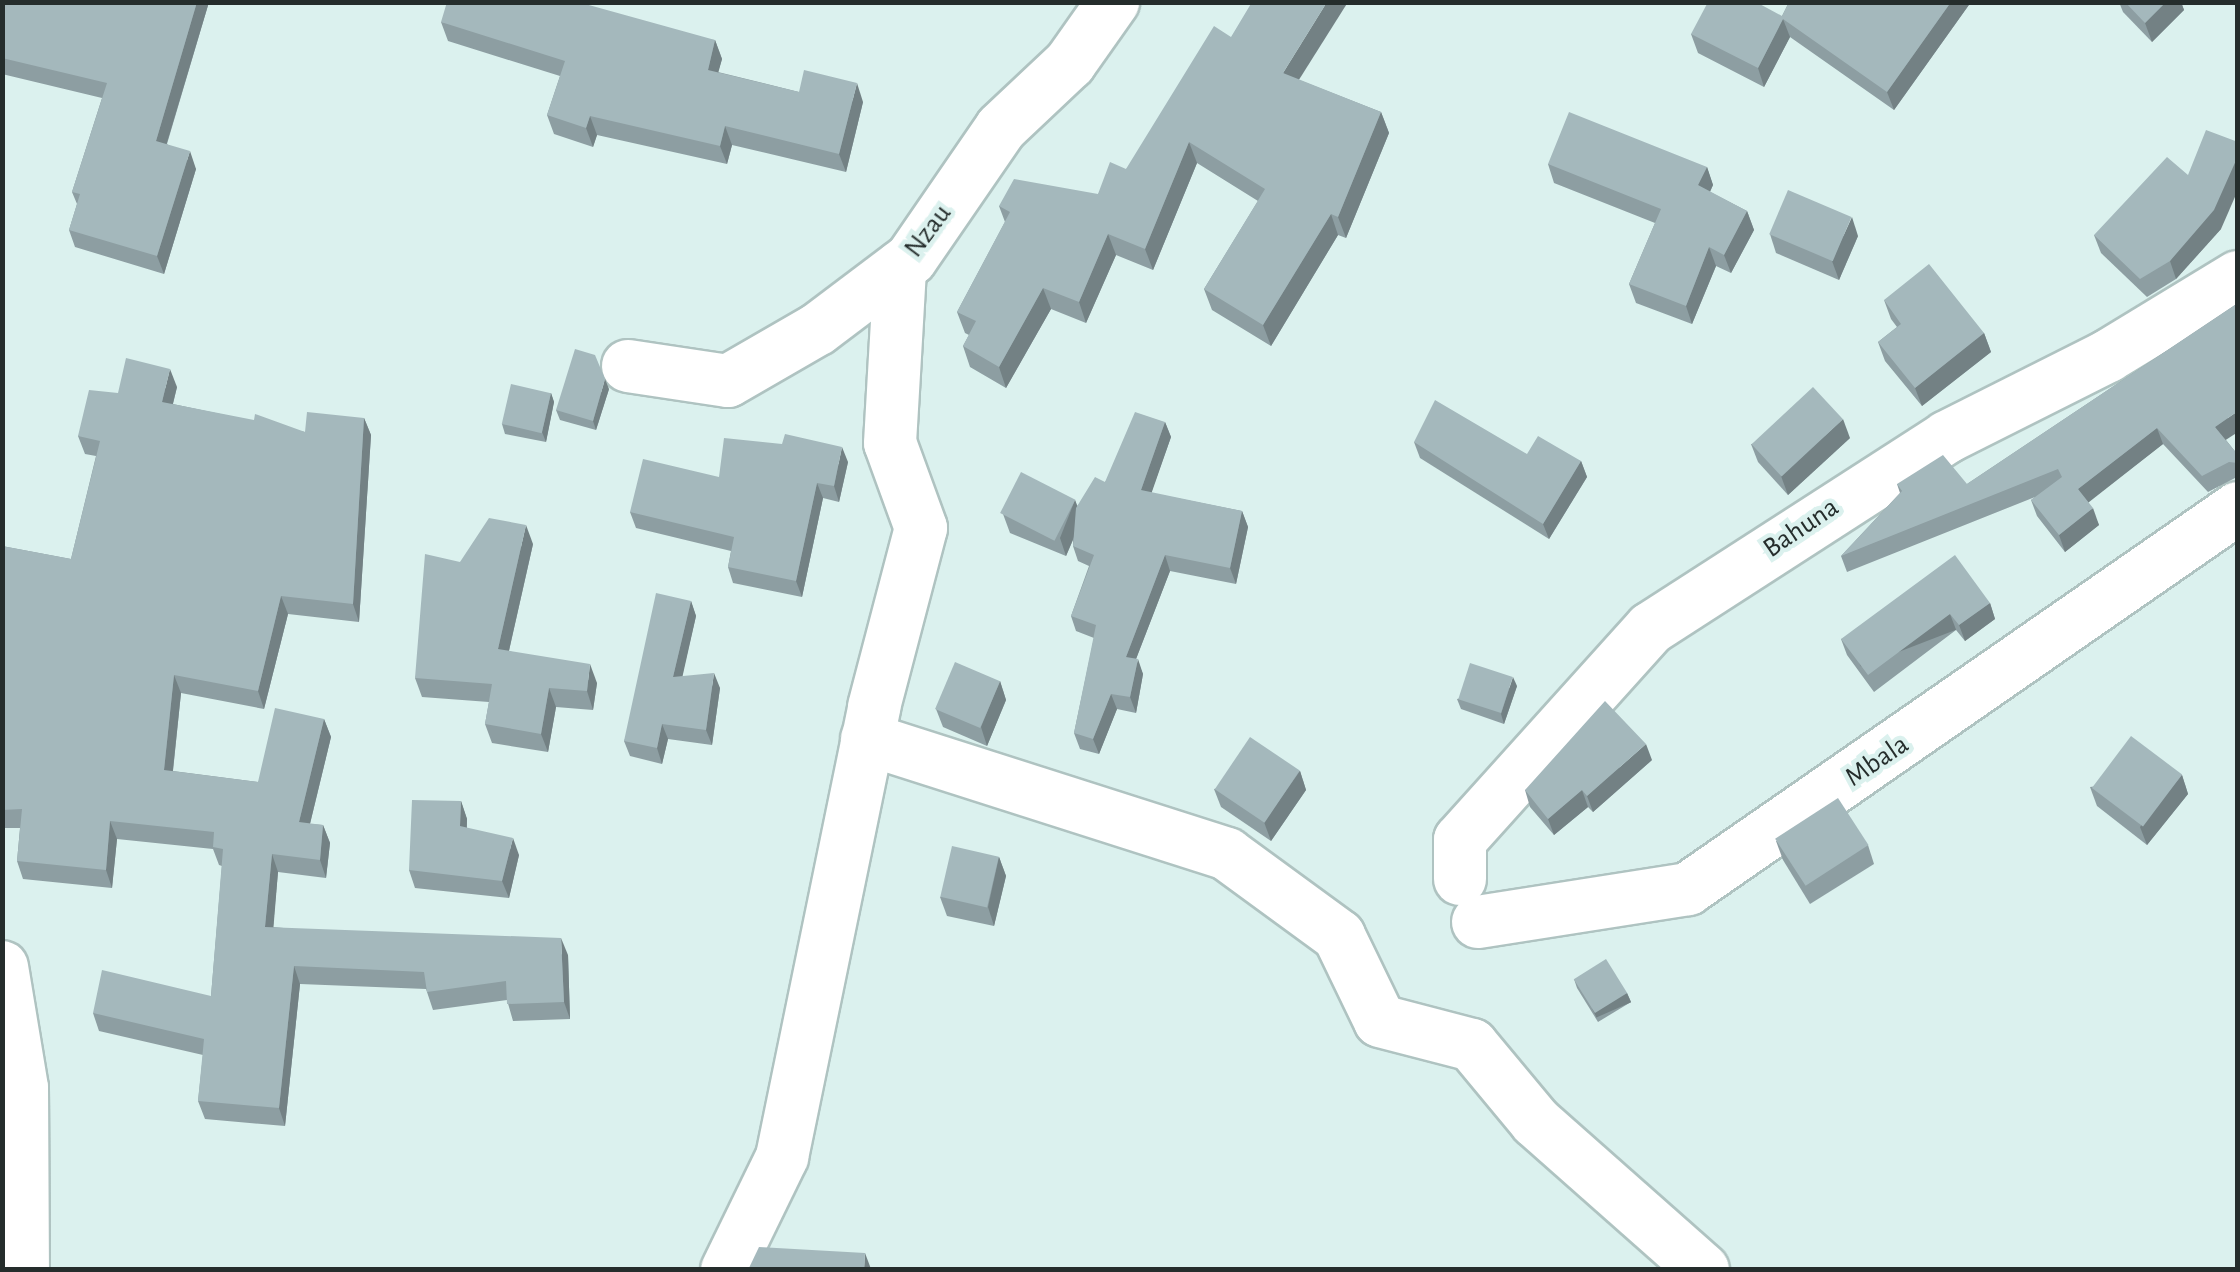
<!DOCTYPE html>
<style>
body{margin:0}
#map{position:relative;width:2240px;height:1272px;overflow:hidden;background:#dbf1ee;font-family:"Alegreya Sans",sans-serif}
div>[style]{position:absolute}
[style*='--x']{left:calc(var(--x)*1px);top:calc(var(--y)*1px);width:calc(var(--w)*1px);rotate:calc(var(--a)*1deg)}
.roads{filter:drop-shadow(2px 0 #afc3c1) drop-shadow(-2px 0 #afc3c1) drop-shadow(0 2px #afc3c1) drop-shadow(0 -2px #afc3c1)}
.minor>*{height:52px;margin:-26px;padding:0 26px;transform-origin:26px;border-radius:26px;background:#fff}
.wall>*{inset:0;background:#8d9ea2}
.shaded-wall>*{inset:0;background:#738184;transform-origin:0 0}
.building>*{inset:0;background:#a4b8bc;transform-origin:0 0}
span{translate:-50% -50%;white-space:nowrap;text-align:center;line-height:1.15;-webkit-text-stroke:9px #dbf1ee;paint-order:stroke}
.street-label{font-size:28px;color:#252d2c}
.frame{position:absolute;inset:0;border:5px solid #252d2c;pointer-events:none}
</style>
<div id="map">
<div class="roads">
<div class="minor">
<i style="--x:628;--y:366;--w:101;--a:8.5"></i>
<i style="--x:728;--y:381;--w:104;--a:-30"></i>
<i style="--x:818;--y:329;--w:116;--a:-37"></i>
<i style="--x:911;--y:259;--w:159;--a:-55.5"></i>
<i style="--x:1001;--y:128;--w:95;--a:-43.3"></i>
<i style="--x:1070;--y:63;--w:75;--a:-54.8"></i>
<i style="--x:867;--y:739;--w:378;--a:17.7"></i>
<i style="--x:1227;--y:854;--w:139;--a:36.2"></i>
<i style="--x:1339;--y:936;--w:94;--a:64.2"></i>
<i style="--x:1380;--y:1021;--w:95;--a:14.6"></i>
<i style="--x:1472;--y:1045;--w:100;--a:50.3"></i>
<i style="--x:1536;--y:1122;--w:223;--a:41.5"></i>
<i style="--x:1460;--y:879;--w:39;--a:-90"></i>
<i style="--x:1460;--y:840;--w:285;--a:-48"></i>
<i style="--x:1651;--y:628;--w:352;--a:-32.8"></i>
<i style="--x:1947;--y:437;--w:180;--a:-26.7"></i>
<i style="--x:2108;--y:356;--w:152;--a:-31.3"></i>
<i style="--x:1478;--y:922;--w:213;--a:-8.9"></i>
<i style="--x:1688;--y:889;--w:669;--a:-34.71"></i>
<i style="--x:2;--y:967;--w:123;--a:80.6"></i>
<i style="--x:22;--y:1088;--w:182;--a:89.7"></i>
<i style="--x:727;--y:1270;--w:126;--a:-64"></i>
<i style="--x:782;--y:1157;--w:459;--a:-78.4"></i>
<i style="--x:874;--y:707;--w:185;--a:-75.3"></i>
<i style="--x:921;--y:528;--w:90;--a:-110"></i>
<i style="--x:890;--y:443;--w:176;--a:-86.7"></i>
</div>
</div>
<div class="wall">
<i style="clip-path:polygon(2px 2px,209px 2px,167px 144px,196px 169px,164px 274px,75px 247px,69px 230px,77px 204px,72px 192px,102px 98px,2px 74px)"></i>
<i style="clip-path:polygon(1789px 2px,1971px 2px,1894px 110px,1790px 37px,1764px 87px,1698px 53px,1691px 34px,1782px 16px)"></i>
<i style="clip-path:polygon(2119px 2px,2181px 2px,2184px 10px,2152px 42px,2123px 12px)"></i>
<i style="clip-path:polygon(441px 22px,715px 40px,722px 59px,718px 72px,799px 92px,863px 102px,846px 172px,732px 145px,727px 164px,597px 135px,593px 147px,554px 134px,547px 115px,560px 76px,448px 41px)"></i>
<i style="clip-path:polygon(1299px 80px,1381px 112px,1389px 133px,1346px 238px,1338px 235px,1271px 346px,1212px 310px,1204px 289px,1258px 201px,1197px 163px,1153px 270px,1116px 255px,1086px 323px,1051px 309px,1006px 388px,970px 367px,963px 346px,969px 335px,965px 333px,957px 312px,1005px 222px,999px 206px,1098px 194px,1126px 169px)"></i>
<i style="clip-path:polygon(1548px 164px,1707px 167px,1713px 185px,1710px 192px,1747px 211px,1754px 230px,1731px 273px,1716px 266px,1692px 324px,1636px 303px,1629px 284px,1655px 223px,1554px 183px)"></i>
<i style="clip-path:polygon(2221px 229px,2176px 279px,2147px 297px,2101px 253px,2094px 235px)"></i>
<i style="clip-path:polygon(1770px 234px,1858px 236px,1839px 280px,1776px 253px)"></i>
<i style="clip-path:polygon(1884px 300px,1984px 333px,1991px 352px,1922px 406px,1885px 361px,1878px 342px,1897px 327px,1891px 319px)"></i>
<i style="clip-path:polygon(2238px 303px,2226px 440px,2238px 455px,2238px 479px,2235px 478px,2208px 492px,2163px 444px,2088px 502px,2099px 525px,2065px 552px,2037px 516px,2031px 500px,2035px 497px,1847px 572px,1841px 556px,1900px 493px,1897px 484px,1967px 484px)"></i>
<i style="clip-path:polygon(177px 387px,173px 404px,305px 432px,364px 418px,371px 435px,359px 622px,288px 614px,264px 709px,181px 693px,173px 771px,258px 782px,324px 719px,331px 737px,310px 824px,323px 825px,330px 843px,326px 878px,278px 872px,273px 927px,568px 955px,570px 1019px,513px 1021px,507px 1000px,433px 1010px,426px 989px,300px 984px,285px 1126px,205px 1119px,198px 1101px,203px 1055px,99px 1031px,93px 1013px,211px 996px,222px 866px,219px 865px,213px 849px,117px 839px,112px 888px,23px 879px,17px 861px,20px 828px,2px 828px,2px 546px,71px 559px,96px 456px,85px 454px,78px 436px,118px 393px)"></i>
<i style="clip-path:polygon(609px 389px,596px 430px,560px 420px,556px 410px)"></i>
<i style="clip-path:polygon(551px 393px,554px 402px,546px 442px,505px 434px,502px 424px)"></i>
<i style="clip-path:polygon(1165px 422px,1171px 437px,1151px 493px,1242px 511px,1248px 527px,1236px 584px,1170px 571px,1136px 659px,1143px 674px,1136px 713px,1117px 709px,1099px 754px,1080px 749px,1074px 733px,1094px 638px,1076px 631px,1071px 616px,1089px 566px,1078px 561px,1073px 546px,1073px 540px,1066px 556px,1010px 533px,1003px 514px,1075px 500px,1077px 506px,1105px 482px)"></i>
<i style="clip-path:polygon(1850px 438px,1788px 495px,1758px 462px,1751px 444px)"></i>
<i style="clip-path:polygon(1414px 442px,1581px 461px,1587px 477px,1549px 539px,1420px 458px)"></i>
<i style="clip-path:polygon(848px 462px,839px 502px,823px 498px,802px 597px,733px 583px,728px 567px,731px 551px,636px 528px,630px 512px)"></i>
<i style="clip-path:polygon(533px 544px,509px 651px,597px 683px,593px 710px,556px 707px,548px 752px,492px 743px,485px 724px,489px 702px,422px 697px,415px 678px,460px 562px)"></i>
<i style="clip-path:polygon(691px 601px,696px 616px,682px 676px,720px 688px,712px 745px,668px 739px,662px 764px,630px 756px,624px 741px)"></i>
<i style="clip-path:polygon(1990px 603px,1995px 619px,1965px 641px,1956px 630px,1874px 692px,1847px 655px,1841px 639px)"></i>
<i style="clip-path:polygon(1000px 681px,1006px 700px,987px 746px,943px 727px,936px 709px)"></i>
<i style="clip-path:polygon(1517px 686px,1504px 724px,1461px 709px,1457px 699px)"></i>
<i style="clip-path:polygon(1652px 760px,1593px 812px,1588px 807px,1554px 835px,1530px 807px,1525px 790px)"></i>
<i style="clip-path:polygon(1300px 771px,1306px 790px,1271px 841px,1221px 807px,1214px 789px)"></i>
<i style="clip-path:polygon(2182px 775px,2188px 794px,2147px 845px,2097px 806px,2090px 787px)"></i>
<i style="clip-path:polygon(461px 801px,467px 819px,467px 828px,519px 855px,509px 898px,415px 888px,409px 870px)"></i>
<i style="clip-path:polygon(1776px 841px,1868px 845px,1874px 864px,1810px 904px,1783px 860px)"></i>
<i style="clip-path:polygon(999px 857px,1006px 876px,994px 926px,947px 916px,940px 897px)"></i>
<i style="clip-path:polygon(1574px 979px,1627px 993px,1631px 1002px,1598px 1022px,1577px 988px)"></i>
</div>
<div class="shaded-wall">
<i style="clip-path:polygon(197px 2px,209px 2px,162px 159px,156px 141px)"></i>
<i style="clip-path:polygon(1327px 2px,1348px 2px,1290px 94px,1283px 73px)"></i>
<i style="clip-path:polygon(1951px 2px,1971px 2px,1894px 110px,1887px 92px)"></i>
<i style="clip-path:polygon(2166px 2px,2181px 2px,2184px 10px,2152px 42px,2145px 23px)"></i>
<i style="clip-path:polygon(1783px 19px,1790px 37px,1764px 87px,1758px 68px)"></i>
<i style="clip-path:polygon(715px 40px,722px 59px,714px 88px,708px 70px)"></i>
<i style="clip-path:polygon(857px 83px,863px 102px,846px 172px,839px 154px)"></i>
<i style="clip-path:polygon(1381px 112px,1389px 133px,1346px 238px,1338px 217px)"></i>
<i style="clip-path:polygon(590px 116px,597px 135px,593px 147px,586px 128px)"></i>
<i style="clip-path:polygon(725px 126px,732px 145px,727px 164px,720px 146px)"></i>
<i style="clip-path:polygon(1189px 142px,1197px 163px,1153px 270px,1145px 249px)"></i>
<i style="clip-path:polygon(190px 151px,196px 169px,164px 274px,157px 256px)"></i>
<i style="clip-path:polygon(2238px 156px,2238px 190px,2221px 229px,2176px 279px,2170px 261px)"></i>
<i style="clip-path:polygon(1707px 167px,1713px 185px,1704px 204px,1698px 185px)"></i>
<i style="clip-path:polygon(1747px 211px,1754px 230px,1731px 273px,1724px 255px)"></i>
<i style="clip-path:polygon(1331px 214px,1338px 235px,1271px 346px,1263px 325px)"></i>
<i style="clip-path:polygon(1852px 217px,1858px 236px,1839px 280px,1832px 261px)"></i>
<i style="clip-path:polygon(1108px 234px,1116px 255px,1086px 323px,1079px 302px)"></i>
<i style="clip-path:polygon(1709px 247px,1716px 266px,1692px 324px,1686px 306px)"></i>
<i style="clip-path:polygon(1043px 288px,1051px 309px,1006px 388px,999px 367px)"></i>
<i style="clip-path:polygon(1984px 333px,1991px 352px,1922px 406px,1915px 388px)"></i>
<i style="clip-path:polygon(170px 369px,177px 387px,169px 419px,162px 402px)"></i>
<i style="clip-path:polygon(605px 379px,609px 389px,596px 430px,593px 421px)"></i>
<i style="clip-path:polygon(551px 393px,554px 402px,546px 442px,542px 432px)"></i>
<i style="clip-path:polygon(2238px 411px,2238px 432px,2221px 443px,2215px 427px)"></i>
<i style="clip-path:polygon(364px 418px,371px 435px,359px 622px,353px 604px)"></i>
<i style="clip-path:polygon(1843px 419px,1850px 438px,1788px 495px,1781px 476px)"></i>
<i style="clip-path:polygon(1165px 422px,1171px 437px,1147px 506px,1141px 490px)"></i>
<i style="clip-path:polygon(2157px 428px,2163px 444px,2084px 506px,2078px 489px)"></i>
<i style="clip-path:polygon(842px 447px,848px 462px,839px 502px,834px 486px)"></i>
<i style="clip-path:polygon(1581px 461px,1587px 477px,1549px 539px,1543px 524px)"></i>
<i style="clip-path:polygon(817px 483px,823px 498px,802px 597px,796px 581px)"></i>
<i style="clip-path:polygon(1075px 500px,1082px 518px,1066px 556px,1060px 538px)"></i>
<i style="clip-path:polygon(2093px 508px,2099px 525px,2065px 552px,2059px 535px)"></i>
<i style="clip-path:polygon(1242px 511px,1248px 527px,1236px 584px,1230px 568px)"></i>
<i style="clip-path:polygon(526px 525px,533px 544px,505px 668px,498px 649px)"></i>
<i style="clip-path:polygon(1165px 555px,1170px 571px,1131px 672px,1126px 657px)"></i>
<i style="clip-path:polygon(281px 596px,288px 614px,264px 709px,258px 691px)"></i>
<i style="clip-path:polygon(691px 601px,696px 616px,679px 692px,673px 677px)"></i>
<i style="clip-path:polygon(1990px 603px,1995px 619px,1965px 641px,1959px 625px)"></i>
<i style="left:1950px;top:614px;width:17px;height:102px;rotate:69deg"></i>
<i style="clip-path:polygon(1138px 659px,1143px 674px,1136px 713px,1130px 697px)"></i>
<i style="clip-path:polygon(590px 664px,597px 683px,593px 710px,587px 691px)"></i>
<i style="clip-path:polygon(714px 673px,720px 688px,712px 745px,706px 730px)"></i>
<i style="clip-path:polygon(174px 675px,181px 693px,171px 788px,164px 770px)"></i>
<i style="clip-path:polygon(1513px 677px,1517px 686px,1504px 724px,1501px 714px)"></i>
<i style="clip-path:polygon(1000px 681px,1006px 700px,987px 746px,981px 727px)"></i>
<i style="clip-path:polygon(549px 688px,556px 707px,548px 752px,541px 734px)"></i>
<i style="clip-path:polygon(1111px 694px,1117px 709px,1099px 754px,1093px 739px)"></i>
<i style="clip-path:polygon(324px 719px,331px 737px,306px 840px,299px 822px)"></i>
<i style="clip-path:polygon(662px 724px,668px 739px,662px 764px,657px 748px)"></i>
<i style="clip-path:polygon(1646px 744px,1652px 760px,1593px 812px,1587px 796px)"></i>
<i style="clip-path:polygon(1300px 771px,1306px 790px,1271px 841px,1264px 822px)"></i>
<i style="clip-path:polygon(2182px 775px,2188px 794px,2147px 845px,2140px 827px)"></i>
<i style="clip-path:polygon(1582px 790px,1588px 807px,1554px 835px,1548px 819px)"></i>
<i style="clip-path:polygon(461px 801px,467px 819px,466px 843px,460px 826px)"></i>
<i style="clip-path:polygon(110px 821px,117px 839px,112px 888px,106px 870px)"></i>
<i style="clip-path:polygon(323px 825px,330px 843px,326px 878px,320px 860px)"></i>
<i style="clip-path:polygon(513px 838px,519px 855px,509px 898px,502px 881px)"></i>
<i style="clip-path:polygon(272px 854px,278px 872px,272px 945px,265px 927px)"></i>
<i style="clip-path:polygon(999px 857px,1006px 876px,994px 926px,988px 907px)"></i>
<i style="clip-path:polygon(561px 938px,568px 955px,570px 1019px,564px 1002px)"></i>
<i style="clip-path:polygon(294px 966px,300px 984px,285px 1126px,279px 1108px)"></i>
<i style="left:1627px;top:993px;width:10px;height:38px;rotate:66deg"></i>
<i style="clip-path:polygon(865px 1253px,871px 1269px,871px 1270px,864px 1270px)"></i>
</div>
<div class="building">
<i style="clip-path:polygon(2px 2px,197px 2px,156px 141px,190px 151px,157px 256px,69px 230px,80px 194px,72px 192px,107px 83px,2px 58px)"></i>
<i style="clip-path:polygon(447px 2px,578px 2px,715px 40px,708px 70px,799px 92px,804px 70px,857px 83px,839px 154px,725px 126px,720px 146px,590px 116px,586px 128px,547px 115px,565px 61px,441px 22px)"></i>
<i style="clip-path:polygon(1252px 2px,1327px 2px,1283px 73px,1381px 112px,1338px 217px,1331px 214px,1263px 325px,1204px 289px,1265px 189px,1189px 142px,1145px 249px,1108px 234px,1079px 302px,1043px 288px,999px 367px,963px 346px,976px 321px,957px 312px,1010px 212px,999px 206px,1014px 179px,1098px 194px,1110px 162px,1126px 169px,1214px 26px,1231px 37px)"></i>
<i style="clip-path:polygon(1708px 2px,1756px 2px,1782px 16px,1789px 2px,1951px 2px,1887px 92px,1783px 19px,1758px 68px,1691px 34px)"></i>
<i style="clip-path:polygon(2125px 2px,2166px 2px,2145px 23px)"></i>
<i style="clip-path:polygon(1569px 112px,1707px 167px,1698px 185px,1747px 211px,1724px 255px,1709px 247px,1686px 306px,1629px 284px,1661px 209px,1548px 164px)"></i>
<i style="clip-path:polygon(2206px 130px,2238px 142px,2238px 156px,2214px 210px,2170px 261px,2140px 279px,2094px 235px,2167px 157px,2188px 175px)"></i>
<i style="left:1788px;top:190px;width:69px;height:48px;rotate:23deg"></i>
<i style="clip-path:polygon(1929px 264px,1984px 333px,1915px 388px,1878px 342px,1901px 324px,1884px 300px)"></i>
<i style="clip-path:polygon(2238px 303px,2238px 411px,2215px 427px,2238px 455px,2238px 463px,2229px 462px,2202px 476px,2157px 428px,2078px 489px,2093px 508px,2059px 535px,2031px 500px,2062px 477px,2058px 469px,1841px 556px,1902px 491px,1897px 484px,1943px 455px,1967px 484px)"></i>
<i style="clip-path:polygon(575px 349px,595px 355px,605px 379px,593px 421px,556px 410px)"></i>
<i style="clip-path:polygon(126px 358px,170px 369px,162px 402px,254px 420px,255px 414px,305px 432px,307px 412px,364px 418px,353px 604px,281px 596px,258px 691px,174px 675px,164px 770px,258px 782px,275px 708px,324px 719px,299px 822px,323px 825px,320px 860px,272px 854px,265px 927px,561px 938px,564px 1002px,507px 1004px,506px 981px,427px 992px,424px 972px,294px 966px,279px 1108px,198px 1101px,204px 1039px,93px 1013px,102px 970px,211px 996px,223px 849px,213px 847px,214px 832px,110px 821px,106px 870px,17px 861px,22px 809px,2px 810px,2px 546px,71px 559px,100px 441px,78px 436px,89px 390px,118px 393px)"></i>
<i style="left:511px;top:384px;width:41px;height:41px;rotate:13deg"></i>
<i style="left:1813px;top:387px;width:44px;height:84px;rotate:47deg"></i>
<i style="clip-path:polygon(1435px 400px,1527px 454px,1538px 436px,1581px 461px,1543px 524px,1414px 442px)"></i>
<i style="clip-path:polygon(1135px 412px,1165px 422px,1141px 490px,1242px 511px,1230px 568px,1165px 555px,1126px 657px,1138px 659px,1130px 697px,1111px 694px,1093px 739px,1074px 733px,1096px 625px,1071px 616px,1094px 555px,1073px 546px,1076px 508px,1095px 477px,1105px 482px)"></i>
<i style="clip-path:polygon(785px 434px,842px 447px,834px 486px,817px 483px,796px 581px,728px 567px,734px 537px,630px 512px,643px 459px,719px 477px,724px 438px,782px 444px)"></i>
<i style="left:1021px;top:472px;width:61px;height:46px;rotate:27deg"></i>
<i style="clip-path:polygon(489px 518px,526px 525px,498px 649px,590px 664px,587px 691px,549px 688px,541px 734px,485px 724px,492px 684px,415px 678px,425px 554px,460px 562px)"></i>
<i style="clip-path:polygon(1955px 555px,1990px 603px,1959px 625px,1950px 614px,1868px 675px,1841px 639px)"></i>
<i style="clip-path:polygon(656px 593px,691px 601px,673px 677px,714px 673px,706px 730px,662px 724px,657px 748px,624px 741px)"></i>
<i style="left:955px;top:662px;width:49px;height:51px;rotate:23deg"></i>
<i style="left:1470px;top:663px;width:45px;height:38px;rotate:18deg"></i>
<i style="clip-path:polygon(1605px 701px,1646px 744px,1587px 796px,1582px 790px,1548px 819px,1525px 790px)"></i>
<i style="left:2131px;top:736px;width:64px;height:65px;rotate:37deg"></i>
<i style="left:1250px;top:737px;width:60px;height:63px;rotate:34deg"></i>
<i style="left:1838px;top:798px;width:56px;height:75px;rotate:57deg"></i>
<i style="clip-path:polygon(412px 800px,461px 801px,460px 826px,513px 838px,502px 881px,409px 870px)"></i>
<i style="left:952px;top:846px;width:48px;height:52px;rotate:13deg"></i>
<i style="left:1606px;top:959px;width:40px;height:38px;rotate:58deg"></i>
<i style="clip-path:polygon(759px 1247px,865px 1253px,864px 1270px,748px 1270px)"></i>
</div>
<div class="street-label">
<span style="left:928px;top:231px;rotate:-53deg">Nzau</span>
<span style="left:1801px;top:528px;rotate:-34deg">Bahuna</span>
<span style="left:1877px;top:761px;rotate:-34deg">Mbala</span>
</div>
<div class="frame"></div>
</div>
